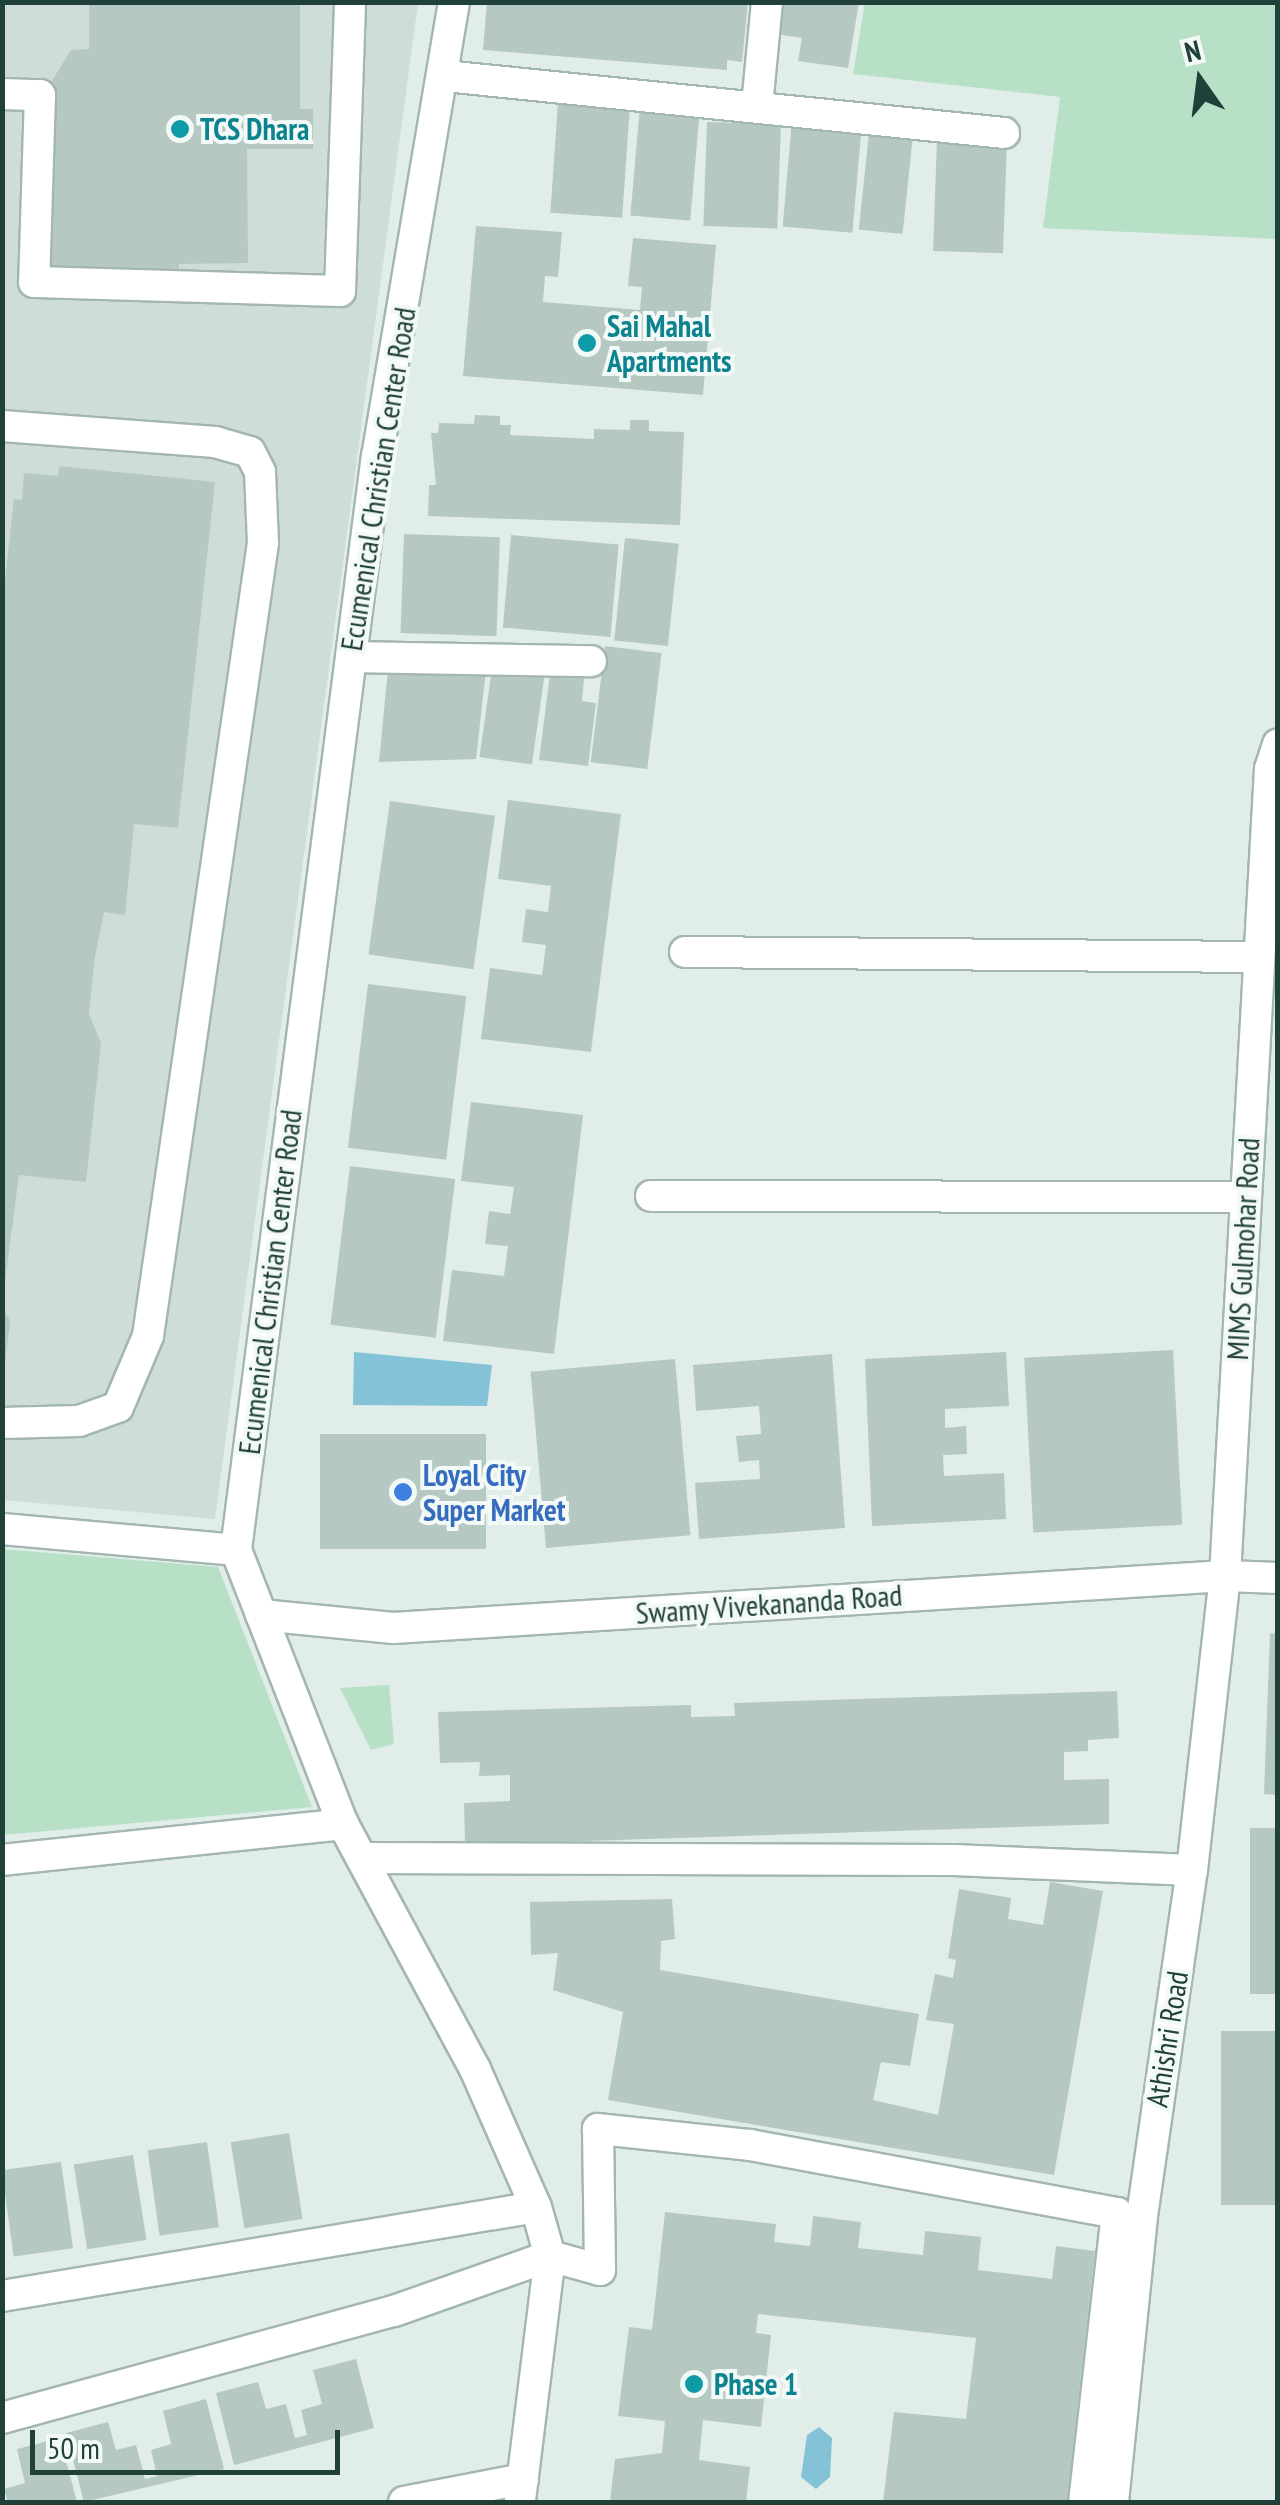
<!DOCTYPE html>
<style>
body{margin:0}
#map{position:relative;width:1280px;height:2505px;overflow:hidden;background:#e1ede9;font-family:"PT Sans Narrow",sans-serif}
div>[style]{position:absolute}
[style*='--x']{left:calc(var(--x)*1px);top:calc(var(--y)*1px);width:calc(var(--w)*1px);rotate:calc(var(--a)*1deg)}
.built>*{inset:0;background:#cfddd8}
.green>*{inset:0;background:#b8e0c7}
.water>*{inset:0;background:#84c3d7}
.building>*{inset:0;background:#b6c8c2;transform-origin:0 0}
.roads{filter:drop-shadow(2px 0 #a3b6b1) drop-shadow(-2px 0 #a3b6b1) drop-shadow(0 2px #a3b6b1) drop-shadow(0 -2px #a3b6b1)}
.minor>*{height:30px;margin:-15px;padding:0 15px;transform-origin:15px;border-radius:15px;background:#fff}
.dots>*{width:28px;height:28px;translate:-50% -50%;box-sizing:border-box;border:5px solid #f2f9f6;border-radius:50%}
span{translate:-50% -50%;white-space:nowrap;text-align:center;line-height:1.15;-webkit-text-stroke:8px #f2f9f6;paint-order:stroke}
.culture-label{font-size:30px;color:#0d838f;font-weight:700}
.left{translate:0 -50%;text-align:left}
.street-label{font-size:30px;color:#20403a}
.shop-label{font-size:30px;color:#366cbe;font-weight:700}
.frame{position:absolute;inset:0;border:5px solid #20403a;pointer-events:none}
.north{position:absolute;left:1150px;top:30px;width:100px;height:100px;-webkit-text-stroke:8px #f2f9f6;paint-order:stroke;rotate:346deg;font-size:28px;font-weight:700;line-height:40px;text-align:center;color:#20403a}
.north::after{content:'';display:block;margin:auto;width:35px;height:45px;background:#20403a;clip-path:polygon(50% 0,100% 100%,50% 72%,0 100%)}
.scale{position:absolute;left:30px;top:2430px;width:310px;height:45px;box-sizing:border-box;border:5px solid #20403a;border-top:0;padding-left:12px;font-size:30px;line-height:35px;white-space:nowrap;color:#20403a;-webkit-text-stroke:8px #f2f9f6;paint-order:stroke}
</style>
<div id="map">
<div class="built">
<i style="clip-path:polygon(2px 3px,418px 3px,215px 1519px,3px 1500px)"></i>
</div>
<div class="green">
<i style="clip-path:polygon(865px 3px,1277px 3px,1277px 239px,1043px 228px,1060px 97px,853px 74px)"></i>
<i style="clip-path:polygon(2px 1549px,218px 1567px,312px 1807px,3px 1835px)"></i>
<i style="clip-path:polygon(389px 1685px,394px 1744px,371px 1750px,340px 1688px)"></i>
</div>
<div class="water">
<i style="clip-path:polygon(354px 1352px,492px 1365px,487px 1406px,353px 1405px)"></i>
<i style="clip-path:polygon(819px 2427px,832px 2438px,830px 2477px,816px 2489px,801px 2477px,807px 2435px)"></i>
</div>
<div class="building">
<i style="clip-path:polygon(89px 2px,300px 2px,300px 109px,313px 109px,313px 149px,247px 149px,248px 263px,179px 264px,179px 275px,48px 275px,48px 87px,71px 50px,89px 49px)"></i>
<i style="clip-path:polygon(487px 2px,748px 2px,742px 62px,727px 60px,727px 70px,483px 50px)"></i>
<i style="clip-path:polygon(781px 2px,859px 2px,848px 68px,798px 61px,802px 38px,776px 34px)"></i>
<i style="left:558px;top:103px;width:72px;height:110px;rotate:4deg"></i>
<i style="left:640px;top:106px;width:60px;height:110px;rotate:5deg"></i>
<i style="left:792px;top:120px;width:70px;height:107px;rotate:5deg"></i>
<i style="left:707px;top:122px;width:74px;height:104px;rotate:2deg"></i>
<i style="left:870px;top:123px;width:44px;height:107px;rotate:6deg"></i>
<i style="left:937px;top:138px;width:70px;height:113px;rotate:2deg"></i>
<i style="clip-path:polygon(476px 226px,562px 232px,558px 277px,545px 276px,543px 302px,640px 310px,642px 287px,628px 286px,633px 238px,716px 245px,703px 395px,463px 376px)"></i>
<i style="clip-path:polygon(475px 415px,500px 416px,500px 425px,511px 425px,510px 435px,594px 439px,594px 429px,630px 430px,630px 420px,649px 420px,649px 431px,684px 432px,680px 525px,428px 516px,429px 485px,436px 485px,431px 433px,438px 433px,439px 423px,474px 424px)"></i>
<i style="clip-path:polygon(59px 466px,215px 482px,178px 828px,134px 824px,125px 915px,104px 912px,95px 956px,89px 1014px,101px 1043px,86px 1182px,19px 1175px,2px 1304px,2px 607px,14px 499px,22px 500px,24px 473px,58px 476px)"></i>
<i style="left:404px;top:534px;width:96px;height:99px;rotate:2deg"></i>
<i style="left:511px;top:535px;width:108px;height:93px;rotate:5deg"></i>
<i style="left:625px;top:538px;width:54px;height:103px;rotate:6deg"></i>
<i style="left:605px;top:646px;width:57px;height:117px;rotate:7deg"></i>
<i style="left:492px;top:668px;width:53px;height:90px;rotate:8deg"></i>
<i style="clip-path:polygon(388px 669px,486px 670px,476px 759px,379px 762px)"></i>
<i style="clip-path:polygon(550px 674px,584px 678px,582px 701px,596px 703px,588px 766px,539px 760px)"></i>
<i style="clip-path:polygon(508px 800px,621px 814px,591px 1052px,481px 1039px,490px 968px,542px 975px,546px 945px,522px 942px,526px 909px,548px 912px,551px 886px,498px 879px)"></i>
<i style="left:390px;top:801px;width:106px;height:155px;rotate:8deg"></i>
<i style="left:368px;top:984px;width:99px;height:165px;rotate:7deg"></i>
<i style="clip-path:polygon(471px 1102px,583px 1115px,554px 1354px,443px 1341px,452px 1270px,504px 1276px,508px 1246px,485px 1244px,489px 1211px,510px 1214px,514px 1187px,461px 1181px)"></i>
<i style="left:350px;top:1166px;width:106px;height:160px;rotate:7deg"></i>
<i style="clip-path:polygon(2px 1307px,10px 1321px,5px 1363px,2px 1363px)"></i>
<i style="left:1173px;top:1350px;width:175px;height:149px;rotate:87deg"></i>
<i style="clip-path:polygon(1006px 1352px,1009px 1406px,945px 1409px,945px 1428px,966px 1426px,967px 1454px,943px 1455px,944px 1476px,1004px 1473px,1006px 1519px,872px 1526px,865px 1359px)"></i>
<i style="clip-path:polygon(832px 1354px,845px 1528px,699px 1539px,695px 1483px,760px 1479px,759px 1460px,739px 1462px,736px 1436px,761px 1434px,759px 1406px,696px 1411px,693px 1365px)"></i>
<i style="left:675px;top:1359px;width:177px;height:145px;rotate:85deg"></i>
<i style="left:320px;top:1434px;width:166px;height:115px"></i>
<i style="clip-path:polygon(1270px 1633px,1278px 1634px,1278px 1795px,1264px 1794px)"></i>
<i style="clip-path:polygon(1117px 1691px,1119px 1738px,1088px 1740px,1088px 1751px,1064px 1752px,1064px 1780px,1109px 1779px,1109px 1824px,465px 1845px,464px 1803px,510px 1801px,510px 1775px,479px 1776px,480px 1762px,440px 1763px,438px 1712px,691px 1705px,691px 1717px,735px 1716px,734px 1703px)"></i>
<i style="left:1250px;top:1828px;width:28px;height:166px"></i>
<i style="clip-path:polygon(1050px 1882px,1103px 1891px,1054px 2175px,608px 2100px,623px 2012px,553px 1990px,558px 1953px,531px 1955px,530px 1902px,672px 1899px,675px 1939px,661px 1941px,660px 1970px,919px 2014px,910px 2066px,881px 2062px,873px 2100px,938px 2115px,954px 2024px,926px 2020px,935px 1974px,953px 1978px,956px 1960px,948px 1958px,959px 1889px,1011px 1898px,1008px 1919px,1043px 1925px)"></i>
<i style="left:1221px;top:2031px;width:57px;height:174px"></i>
<i style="left:289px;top:2133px;width:87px;height:59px;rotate:81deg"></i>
<i style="left:207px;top:2142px;width:86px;height:60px;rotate:82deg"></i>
<i style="left:133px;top:2155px;width:86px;height:60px;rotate:81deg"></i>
<i style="left:61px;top:2162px;width:87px;height:60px;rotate:82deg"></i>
<i style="clip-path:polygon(665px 2212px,776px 2224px,774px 2242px,810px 2246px,813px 2216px,861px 2222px,858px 2248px,923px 2255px,925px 2231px,981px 2237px,978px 2270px,1052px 2279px,1056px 2246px,1095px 2251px,1067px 2502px,883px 2502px,894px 2412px,966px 2419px,976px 2338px,758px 2314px,756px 2333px,771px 2335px,761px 2427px,703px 2420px,699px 2460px,750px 2467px,746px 2502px,610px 2502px,615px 2459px,662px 2453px,665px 2421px,618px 2416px,629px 2327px,652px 2330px)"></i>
<i style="clip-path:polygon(356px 2359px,374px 2428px,234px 2465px,216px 2393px,258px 2382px,266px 2409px,286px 2404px,295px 2438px,307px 2435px,301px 2410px,322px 2404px,313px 2370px)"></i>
<i style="clip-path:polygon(206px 2399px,224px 2469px,84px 2502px,66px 2433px,108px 2422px,116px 2450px,136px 2445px,145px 2479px,157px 2476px,151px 2450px,171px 2444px,163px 2411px)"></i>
<i style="clip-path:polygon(60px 2438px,77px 2502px,8px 2502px,4px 2489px,25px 2483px,17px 2449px)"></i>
</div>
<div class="roads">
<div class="minor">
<i style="--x:454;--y:2;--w:459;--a:99.6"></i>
<i style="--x:377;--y:455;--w:1104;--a:97.34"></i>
<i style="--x:236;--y:1550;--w:294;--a:68.7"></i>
<i style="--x:343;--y:1824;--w:278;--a:61.7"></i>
<i style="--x:475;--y:2069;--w:151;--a:66.2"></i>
<i style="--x:536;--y:2207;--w:51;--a:74.1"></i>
<i style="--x:550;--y:2256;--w:248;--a:97"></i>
<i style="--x:445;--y:76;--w:562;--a:5.82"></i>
<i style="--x:2;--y:94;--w:38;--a:2"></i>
<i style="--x:40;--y:95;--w:187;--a:91.8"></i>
<i style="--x:34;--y:282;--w:306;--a:1.7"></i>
<i style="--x:340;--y:291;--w:289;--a:-88"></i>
<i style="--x:757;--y:106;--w:104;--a:-84.5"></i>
<i style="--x:2;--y:426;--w:214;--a:4.3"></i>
<i style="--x:215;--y:442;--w:36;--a:16"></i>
<i style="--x:250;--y:452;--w:22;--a:63"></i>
<i style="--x:260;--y:472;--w:71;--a:87.6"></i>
<i style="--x:263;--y:543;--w:801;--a:98.25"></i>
<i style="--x:148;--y:1336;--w:77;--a:112.9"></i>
<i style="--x:118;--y:1407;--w:41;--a:160.3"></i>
<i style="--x:79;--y:1421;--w:77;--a:178.5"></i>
<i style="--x:351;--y:657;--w:240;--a:1"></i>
<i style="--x:685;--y:952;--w:574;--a:0.5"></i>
<i style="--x:651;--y:1196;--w:595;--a:0.1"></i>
<i style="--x:2;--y:1529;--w:235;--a:5.1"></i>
<i style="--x:261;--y:1615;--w:133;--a:5.6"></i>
<i style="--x:393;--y:1628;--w:834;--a:-3.58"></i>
<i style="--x:1225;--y:1576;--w:53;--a:2.2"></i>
<i style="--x:367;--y:1858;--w:586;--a:0.2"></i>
<i style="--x:953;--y:1860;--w:239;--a:2.4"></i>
<i style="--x:2;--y:1860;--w:343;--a:-6"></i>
<i style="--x:2;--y:2296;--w:541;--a:-9.46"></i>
<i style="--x:2;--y:2418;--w:406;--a:-15.3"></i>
<i style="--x:394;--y:2311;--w:165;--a:-19.4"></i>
<i style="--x:550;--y:2256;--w:52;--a:15.6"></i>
<i style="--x:600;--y:2270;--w:141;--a:-90.8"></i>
<i style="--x:598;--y:2129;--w:153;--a:6"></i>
<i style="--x:750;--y:2145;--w:373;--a:10.5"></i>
<i style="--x:1117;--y:2213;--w:291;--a:96.5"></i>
<i style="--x:404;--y:2502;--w:121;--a:-10.9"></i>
<i style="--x:1113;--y:2502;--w:287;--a:-84.2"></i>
<i style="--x:1142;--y:2216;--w:350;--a:-81.8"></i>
<i style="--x:1192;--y:1870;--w:296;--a:-83.6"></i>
<i style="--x:1225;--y:1576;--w:808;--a:-86.81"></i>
<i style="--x:1270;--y:769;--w:26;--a:-72"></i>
</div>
</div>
<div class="dots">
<i style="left:180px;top:129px;background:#0f9aa8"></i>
<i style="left:587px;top:343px;background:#0f9aa8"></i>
<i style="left:403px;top:1492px;background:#3f7fe0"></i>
<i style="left:694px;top:2384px;background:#0f9aa8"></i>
</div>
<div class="culture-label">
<span class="left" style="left:200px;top:129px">TCS Dhara</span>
<span class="left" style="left:607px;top:343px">Sai Mahal<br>Apartments</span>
<span class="left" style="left:714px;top:2384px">Phase 1</span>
</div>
<div class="street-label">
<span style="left:378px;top:479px;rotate:-81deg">Ecumenical Christian Center Road</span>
<span style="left:1243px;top:1249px;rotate:-87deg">MIMS Gulmohar Road</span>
<span style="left:270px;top:1282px;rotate:-83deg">Ecumenical Christian Center Road</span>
<span style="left:769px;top:1604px;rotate:-4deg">Swamy Vivekananda Road</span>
<span style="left:1167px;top:2039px;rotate:-81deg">Athishri Road</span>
</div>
<div class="shop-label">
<span class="left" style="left:423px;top:1492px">Loyal City<br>Super Market</span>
</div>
<div class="frame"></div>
<div class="north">N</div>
<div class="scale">50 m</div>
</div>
